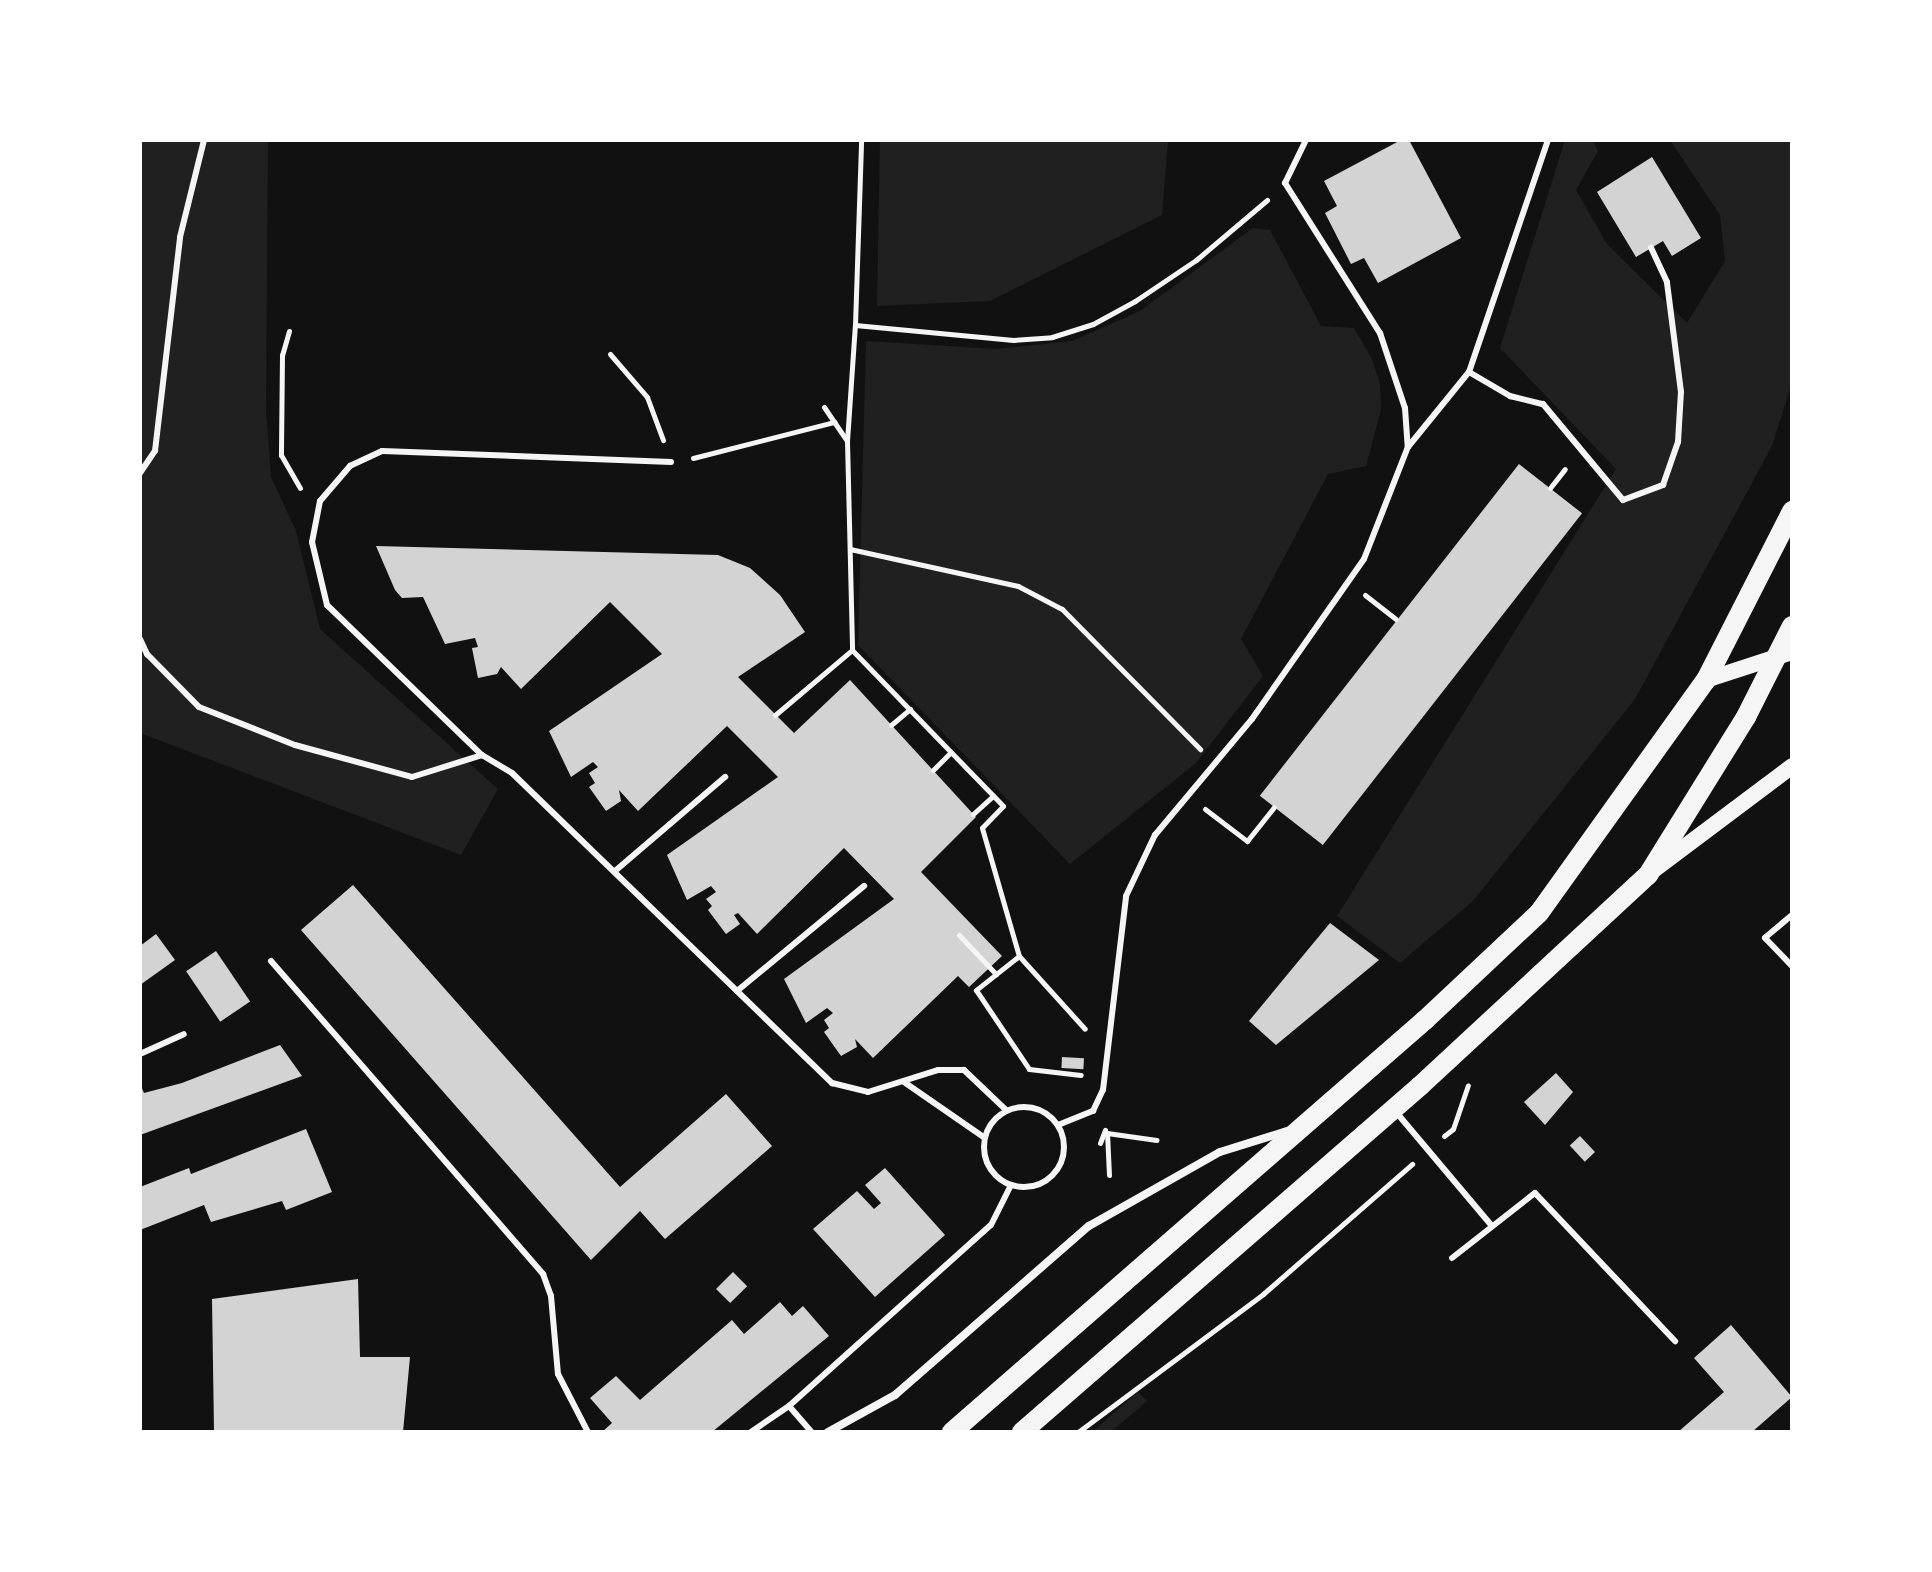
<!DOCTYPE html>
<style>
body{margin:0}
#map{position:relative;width:1932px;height:1572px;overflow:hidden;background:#111;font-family:"Zilla Slab",serif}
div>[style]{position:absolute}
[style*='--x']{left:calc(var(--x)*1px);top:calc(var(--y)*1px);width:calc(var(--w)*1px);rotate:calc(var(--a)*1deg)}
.green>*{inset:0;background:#202020}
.building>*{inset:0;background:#d3d3d3;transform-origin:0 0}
.path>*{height:5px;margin:-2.5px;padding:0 2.5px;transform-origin:2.5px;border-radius:2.5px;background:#f5f5f5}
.service>*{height:6px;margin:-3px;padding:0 3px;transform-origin:3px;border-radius:3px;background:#f5f5f5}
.service>.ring{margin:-3px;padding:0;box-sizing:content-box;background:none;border:6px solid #f5f5f5;border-radius:50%}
.minor>*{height:8px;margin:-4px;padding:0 4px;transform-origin:4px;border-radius:4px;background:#f5f5f5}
.secondary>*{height:16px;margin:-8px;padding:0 8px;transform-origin:8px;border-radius:8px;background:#f5f5f5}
.primary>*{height:20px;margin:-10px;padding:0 10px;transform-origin:10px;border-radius:10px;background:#f5f5f5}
span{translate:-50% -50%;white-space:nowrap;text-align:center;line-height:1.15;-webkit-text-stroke:6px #fff;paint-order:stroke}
.frame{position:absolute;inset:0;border:142px solid #fff;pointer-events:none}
</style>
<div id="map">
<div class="green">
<i style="clip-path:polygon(140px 140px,268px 140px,266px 410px,271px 477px,296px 531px,320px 629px,498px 789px,461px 855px,140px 733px)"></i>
<i style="clip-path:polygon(880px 140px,1168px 140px,1162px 215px,990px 301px,877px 306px)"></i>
<i style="clip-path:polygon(1565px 140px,1593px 140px,1598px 151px,1576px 190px,1607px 244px,1687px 323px,1725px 261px,1720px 215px,1670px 140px,1792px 140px,1792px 383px,1772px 446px,1635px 699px,1473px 901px,1400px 963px,1337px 916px,1616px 469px,1500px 348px)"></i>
<i style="clip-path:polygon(1253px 228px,1270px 230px,1321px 326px,1354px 328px,1371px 357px,1380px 383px,1381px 410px,1366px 466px,1328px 474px,1241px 639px,1263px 676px,1196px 763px,1070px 864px,858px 645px,866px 341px,996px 349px,1072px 341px,1140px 311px)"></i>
<i style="clip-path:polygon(1138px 1392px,1147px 1401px,1111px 1432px,1092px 1432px)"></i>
</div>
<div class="building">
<i style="clip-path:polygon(1401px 140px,1409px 140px,1461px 238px,1378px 283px,1364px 258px,1351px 264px,1325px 213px,1337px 206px,1324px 181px)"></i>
<i style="clip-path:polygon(1652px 157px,1701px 238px,1672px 256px,1663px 241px,1636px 257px,1597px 192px)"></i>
<i style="left:1519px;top:464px;width:80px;height:421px;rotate:38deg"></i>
<i style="clip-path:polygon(376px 546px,718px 555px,750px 568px,780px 595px,805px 632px,738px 677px,794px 733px,850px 680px,976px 817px,921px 872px,1002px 956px,969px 987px,958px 976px,873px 1058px,855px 1039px,857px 1047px,841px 1056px,824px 1032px,829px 1028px,824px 1020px,833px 1013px,827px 1008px,806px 1023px,784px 979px,894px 899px,844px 848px,757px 934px,738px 913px,734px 915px,740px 924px,726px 934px,708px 910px,712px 906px,706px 899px,716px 892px,711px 886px,687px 900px,667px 855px,778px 777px,727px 726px,638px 811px,619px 790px,621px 801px,606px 811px,589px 787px,595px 783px,589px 773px,598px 767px,593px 762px,571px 777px,549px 731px,662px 654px,610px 602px,521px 689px,501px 667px,497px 674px,478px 678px,472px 648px,478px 647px,475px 638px,445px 644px,423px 597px,402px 598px,395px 590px)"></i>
<i style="clip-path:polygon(353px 885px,620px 1187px,726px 1094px,772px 1146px,665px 1239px,640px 1211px,591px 1260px,301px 930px)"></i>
<i style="clip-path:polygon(1330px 923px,1379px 960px,1276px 1045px,1249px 1021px)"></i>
<i style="clip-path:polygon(156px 934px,175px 960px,140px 985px,140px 946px)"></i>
<i style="left:216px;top:951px;width:61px;height:36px;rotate:56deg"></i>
<i style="clip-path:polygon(280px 1045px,302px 1076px,140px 1135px,140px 1084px,144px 1093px,182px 1083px)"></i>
<i style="left:1062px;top:1057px;width:22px;height:11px;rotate:3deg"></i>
<i style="clip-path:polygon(1556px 1073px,1573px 1092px,1545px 1125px,1524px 1102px)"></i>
<i style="clip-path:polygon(306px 1129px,332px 1192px,286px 1210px,282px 1201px,211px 1222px,204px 1205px,140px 1230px,140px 1187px,189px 1168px,191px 1174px)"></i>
<i style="left:1580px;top:1136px;width:22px;height:14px;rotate:47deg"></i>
<i style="clip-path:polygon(885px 1168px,945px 1235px,875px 1297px,813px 1229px,857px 1191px,874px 1209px,881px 1203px,865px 1185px)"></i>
<i style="left:733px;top:1272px;width:20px;height:24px;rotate:45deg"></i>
<i style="clip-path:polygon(358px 1279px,360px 1357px,410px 1357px,403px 1432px,214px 1432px,212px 1299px)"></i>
<i style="clip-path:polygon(780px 1302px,792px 1316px,803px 1306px,829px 1336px,712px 1432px,602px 1432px,612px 1423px,590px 1398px,616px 1376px,640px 1400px,732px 1320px,744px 1334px)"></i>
<i style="clip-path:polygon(1731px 1325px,1792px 1397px,1752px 1432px,1678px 1432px,1724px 1392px,1694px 1358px)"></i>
</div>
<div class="path">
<i style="--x:855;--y:325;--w:185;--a:-88.1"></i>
<i style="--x:289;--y:331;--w:25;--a:106"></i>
<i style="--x:282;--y:355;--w:100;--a:90.6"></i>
<i style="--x:281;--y:455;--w:38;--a:60"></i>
<i style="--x:610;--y:354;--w:57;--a:49.3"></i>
<i style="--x:647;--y:397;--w:46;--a:69.6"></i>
<i style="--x:824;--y:407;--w:41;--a:55.9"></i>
<i style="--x:847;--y:441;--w:209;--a:88.6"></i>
<i style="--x:847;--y:441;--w:116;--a:-86.1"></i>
<i style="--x:855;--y:325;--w:159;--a:5.4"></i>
<i style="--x:1013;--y:340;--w:39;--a:-4"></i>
<i style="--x:1052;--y:337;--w:43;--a:-17.6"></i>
<i style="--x:1093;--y:324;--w:48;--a:-28.7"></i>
<i style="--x:1135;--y:301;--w:73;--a:-33.9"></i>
<i style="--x:1196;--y:260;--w:93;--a:-40.2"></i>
<i style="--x:693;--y:458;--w:146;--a:-14.3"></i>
<i style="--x:1550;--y:488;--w:24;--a:-52"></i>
<i style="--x:850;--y:549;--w:172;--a:12.4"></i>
<i style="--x:1018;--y:586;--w:50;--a:27.6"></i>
<i style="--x:1062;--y:609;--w:197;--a:45.4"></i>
<i style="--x:1365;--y:595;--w:39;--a:38"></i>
<i style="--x:775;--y:715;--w:101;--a:-40.2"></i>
<i style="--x:852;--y:650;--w:217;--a:45.9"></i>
<i style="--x:1003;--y:806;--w:30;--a:134"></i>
<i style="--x:982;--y:828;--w:133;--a:73.9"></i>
<i style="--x:1019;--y:956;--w:98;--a:47.9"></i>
<i style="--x:891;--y:725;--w:25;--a:-40"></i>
<i style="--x:933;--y:770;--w:25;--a:-45"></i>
<i style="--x:1205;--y:809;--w:53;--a:37.3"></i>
<i style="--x:1247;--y:841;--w:43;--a:-51.5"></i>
<i style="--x:973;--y:814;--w:27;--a:-42"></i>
<i style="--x:959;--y:935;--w:54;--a:46.5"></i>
<i style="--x:1019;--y:956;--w:55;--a:141.7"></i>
<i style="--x:976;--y:990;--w:95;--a:56.1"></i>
<i style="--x:1029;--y:1069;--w:52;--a:6.6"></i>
<i style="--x:1444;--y:1136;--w:11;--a:-38"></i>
<i style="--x:1453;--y:1129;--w:46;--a:-71.2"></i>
<i style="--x:1100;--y:1143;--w:14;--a:-69"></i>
<i style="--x:1109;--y:1175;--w:42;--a:-92.7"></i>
<i style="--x:1107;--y:1133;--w:50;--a:8"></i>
<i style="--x:1078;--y:1432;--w:231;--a:-36.7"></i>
<i style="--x:1263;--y:1294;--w:198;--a:-41.1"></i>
</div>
<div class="service">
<i style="--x:1306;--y:140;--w:48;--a:116"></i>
<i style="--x:1285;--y:183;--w:178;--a:57.7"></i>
<i style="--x:1380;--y:333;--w:79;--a:71.6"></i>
<i style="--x:1405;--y:408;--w:39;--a:86"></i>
<i style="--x:1469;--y:372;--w:48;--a:30.3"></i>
<i style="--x:1510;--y:396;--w:34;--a:14"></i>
<i style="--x:1543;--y:404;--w:125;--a:50.2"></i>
<i style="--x:1623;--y:500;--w:43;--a:-20.6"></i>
<i style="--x:1663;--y:485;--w:46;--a:-70.8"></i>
<i style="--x:1678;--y:442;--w:50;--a:-86.6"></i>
<i style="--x:1681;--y:392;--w:111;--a:-97.3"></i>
<i style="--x:1667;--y:282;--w:38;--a:-115"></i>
<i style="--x:671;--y:462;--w:289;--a:-177.8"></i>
<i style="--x:382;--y:451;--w:35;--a:155"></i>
<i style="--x:350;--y:466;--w:46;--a:130.6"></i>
<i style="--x:320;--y:501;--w:42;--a:101"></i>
<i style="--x:312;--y:542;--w:65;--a:76.6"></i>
<i style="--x:327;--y:605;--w:216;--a:44.1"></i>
<i style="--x:482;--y:755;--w:35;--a:31"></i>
<i style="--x:512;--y:773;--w:446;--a:44.1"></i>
<i style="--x:832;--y:1083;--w:37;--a:14"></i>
<i style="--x:868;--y:1092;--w:73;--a:-17.4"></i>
<i style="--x:938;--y:1070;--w:26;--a:0"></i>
<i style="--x:964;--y:1070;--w:59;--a:43.6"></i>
<i style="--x:140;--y:473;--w:27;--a:-56"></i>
<i style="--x:155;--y:451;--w:215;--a:-83.3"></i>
<i style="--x:180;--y:237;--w:100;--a:-76.1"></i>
<i style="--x:140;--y:639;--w:17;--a:65"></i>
<i style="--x:147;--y:654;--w:74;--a:45.5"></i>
<i style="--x:199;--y:707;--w:103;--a:21.6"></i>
<i style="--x:295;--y:745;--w:121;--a:15.3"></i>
<i style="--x:412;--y:777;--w:73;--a:-17.4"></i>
<i style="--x:615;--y:871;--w:145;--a:-40.5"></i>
<i style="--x:1792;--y:915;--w:35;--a:140"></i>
<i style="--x:1765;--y:938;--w:39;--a:46"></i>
<i style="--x:271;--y:961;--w:415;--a:49"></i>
<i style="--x:543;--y:1274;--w:23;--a:70"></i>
<i style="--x:551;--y:1296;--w:78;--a:84.9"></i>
<i style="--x:558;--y:1374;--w:65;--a:62.7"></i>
<i style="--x:737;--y:991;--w:165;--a:-39.6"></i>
<i style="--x:140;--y:1054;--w:48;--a:-24.4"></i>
<i style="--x:904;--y:1082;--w:98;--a:34.7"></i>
<i class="ring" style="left:984px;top:1107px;width:74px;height:74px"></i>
<i style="--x:1396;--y:1112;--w:148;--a:49.9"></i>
<i style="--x:1058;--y:1125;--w:38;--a:-22"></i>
<i style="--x:1093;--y:1111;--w:23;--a:-65"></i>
<i style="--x:1103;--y:1090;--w:195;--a:-83.2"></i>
<i style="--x:1126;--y:896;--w:68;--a:-64.6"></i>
<i style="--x:1155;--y:835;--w:151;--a:-50.1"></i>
<i style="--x:1252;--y:719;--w:195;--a:-55"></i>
<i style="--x:1364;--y:559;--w:120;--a:-68.6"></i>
<i style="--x:1408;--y:447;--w:97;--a:-50.9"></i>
<i style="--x:1469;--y:372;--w:245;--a:-71.2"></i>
<i style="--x:1452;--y:1258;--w:105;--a:-38.1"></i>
<i style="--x:1535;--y:1193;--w:204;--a:46.6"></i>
<i style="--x:789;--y:1406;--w:35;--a:49"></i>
<i style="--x:751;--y:1432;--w:46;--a:-34.4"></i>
<i style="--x:789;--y:1406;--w:271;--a:-41.9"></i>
<i style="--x:991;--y:1225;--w:45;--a:-63.4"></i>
</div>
<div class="minor">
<i style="--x:828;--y:1432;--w:77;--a:-28.9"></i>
<i style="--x:895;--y:1395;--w:257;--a:-41.1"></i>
<i style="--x:1089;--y:1226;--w:150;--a:-29.5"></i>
<i style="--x:1220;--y:1152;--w:70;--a:-17.4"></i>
</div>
<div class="secondary">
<i style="--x:1706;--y:680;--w:90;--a:-18"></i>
<i style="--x:1655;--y:869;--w:171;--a:-36.9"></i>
</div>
<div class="primary">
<i style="--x:952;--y:1432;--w:627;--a:-41.06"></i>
<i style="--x:1425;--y:1020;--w:156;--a:-43.2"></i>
<i style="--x:1539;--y:913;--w:287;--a:-54.4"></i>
<i style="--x:1706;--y:680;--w:190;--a:-63"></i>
<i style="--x:1022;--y:1432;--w:527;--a:-41"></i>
<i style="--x:1420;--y:1086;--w:311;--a:-42.8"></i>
<i style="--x:1648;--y:875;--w:186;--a:-58.2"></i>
<i style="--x:1746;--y:717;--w:102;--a:-63.2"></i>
</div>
<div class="frame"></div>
</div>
